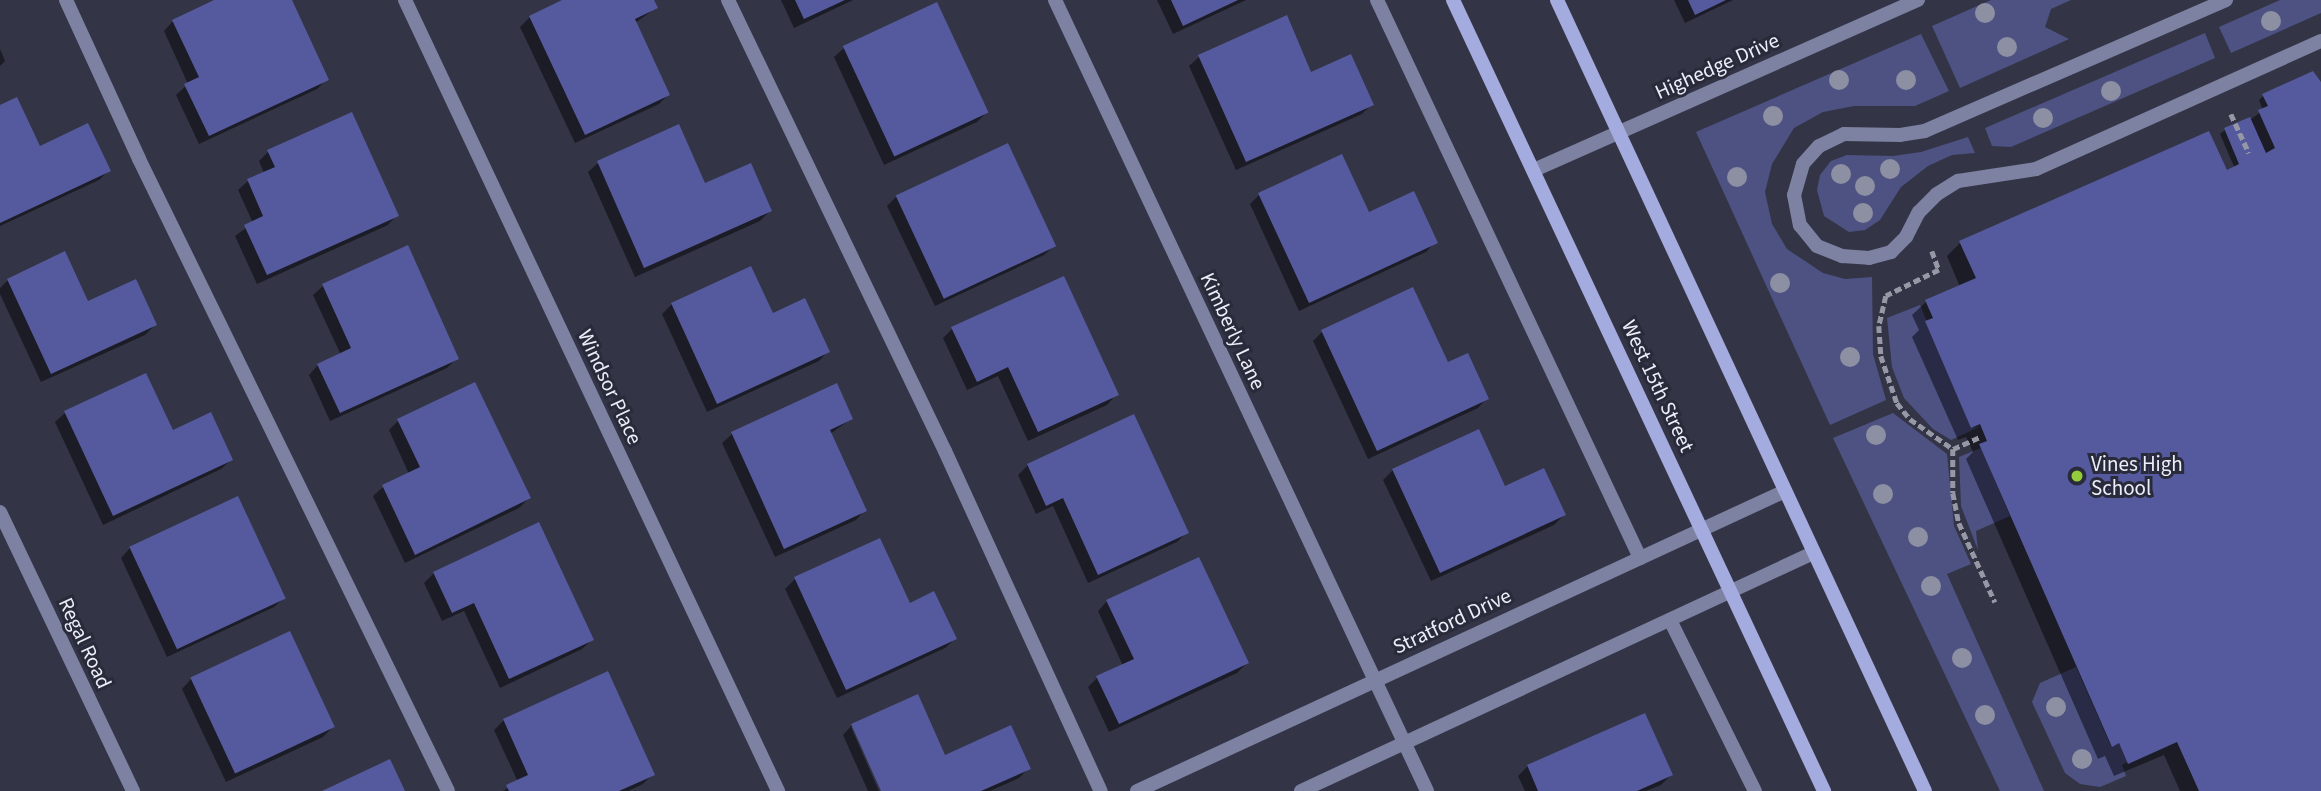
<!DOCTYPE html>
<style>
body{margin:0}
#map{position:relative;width:2321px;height:791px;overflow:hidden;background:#333546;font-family:"Source Sans 3",sans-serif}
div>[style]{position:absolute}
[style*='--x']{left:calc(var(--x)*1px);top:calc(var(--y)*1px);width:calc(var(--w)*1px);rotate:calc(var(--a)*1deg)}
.green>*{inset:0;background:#4d5283}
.shadow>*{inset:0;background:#0007}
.building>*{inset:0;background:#555a9e;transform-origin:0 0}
.path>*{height:4.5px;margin-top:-2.25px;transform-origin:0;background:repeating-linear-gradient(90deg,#9698a6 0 7px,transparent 0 10.5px)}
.service>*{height:14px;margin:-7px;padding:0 7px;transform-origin:7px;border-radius:7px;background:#7d81a2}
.minor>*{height:14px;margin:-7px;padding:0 7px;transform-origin:7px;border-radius:7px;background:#7d81a2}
.tertiary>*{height:14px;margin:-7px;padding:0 7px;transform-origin:7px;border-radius:7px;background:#7d81a2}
.secondary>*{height:14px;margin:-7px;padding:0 7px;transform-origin:7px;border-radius:7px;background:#a4abde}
.trees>*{width:20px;height:20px;margin:-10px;border-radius:50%;background:#8d8fa2}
.dots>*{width:19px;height:19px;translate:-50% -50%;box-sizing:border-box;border:4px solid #292b3b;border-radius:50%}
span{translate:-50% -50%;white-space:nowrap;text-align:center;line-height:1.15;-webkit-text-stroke:6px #292b3b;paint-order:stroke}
.street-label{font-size:21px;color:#eceef9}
.poi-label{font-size:21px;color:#eceef9}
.left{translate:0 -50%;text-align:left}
</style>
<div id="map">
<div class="green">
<i style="clip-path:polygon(1991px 0,2071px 0,2051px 9px,2045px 27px,2069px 39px,1960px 88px,1932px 26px)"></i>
<i style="clip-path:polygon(2280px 0,2321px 0,2321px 13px,2231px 53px,2219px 27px)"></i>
<i style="clip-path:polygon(2205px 33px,2215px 58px,2011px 147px,1992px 146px,1985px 128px)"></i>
<i style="clip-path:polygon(1921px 34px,1949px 91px,1915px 106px,1854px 106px,1823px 112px,1794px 128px,1772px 164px,1765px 192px,1772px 224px,1787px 249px,1823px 273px,1845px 279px,1872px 277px,1873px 354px,1886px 400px,1830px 425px,1696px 132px)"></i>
<i style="clip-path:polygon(1968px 137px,1975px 153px,1952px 155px,1928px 166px,1901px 187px,1880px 220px,1865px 230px,1849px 232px,1824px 216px,1817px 190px,1820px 175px,1831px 161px,1847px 155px,1893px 156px,1921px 152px)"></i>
<i style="clip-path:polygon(1920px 305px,1971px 428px,1981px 426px,1951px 440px,1933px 429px,1904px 398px,1892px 367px,1887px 318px)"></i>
<i style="clip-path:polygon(1893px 413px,1947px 454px,1954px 526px,1971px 564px,1947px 574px,2044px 791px,2000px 791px,1833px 438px)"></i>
<i style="clip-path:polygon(1981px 448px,2010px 516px,1976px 531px,1978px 550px,1961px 506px,1959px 457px)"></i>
<i style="clip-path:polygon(2076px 667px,2111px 746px,2119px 743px,2127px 762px,2122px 765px,2126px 776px,2100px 787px,2080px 784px,2065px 773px,2032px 702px,2040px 683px)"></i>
</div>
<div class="shadow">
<i style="clip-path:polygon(218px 0,290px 0,327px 79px,317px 89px,199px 144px,176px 95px,188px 84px,164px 31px,173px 21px)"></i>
<i style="clip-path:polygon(567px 0,652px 0,656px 8px,635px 23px,668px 95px,659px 104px,575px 143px,520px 27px,530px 17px)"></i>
<i style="clip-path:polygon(781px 0,853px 0,794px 28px)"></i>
<i style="clip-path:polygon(1157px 0,1246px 0,1173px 34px)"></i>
<i style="clip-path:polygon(1674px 0,1733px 0,1685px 23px)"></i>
<i style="clip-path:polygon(936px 5px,986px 113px,977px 122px,884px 165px,834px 57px,844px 48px)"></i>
<i style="clip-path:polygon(1286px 18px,1311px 74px,1372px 104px,1362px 114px,1236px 170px,1189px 66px,1199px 57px)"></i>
<i style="clip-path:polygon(0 49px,5px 61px,0 66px)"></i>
<i style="clip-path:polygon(2321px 84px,2321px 791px,2180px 791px,2164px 755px,2114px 776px,2105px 756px,2098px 759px,1966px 459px,1973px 452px,1966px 437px,1958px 440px,1912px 337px,1919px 330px,1912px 315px,1926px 302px,1960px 287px,1947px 256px,1960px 243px,2235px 169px,2220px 134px,2225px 130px,2250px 120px,2263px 110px,2259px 100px,2263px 96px)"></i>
<i style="clip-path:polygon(0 107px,39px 148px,108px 171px,99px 180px,0 226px)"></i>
<i style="clip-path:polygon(268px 152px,397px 215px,388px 225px,257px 284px,235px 236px,253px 223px,238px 190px,248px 181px,264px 173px,259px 161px)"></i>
<i style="clip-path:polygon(598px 163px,704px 185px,770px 211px,760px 221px,635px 277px,588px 172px)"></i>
<i style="clip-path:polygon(1259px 195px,1368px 214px,1435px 242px,1426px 252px,1299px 311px,1250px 204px)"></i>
<i style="clip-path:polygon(896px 197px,1054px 246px,1044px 255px,935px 306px,887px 206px)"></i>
<i style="clip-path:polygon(750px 269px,772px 316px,828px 351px,819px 361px,707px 412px,662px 314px,672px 304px)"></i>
<i style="clip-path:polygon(8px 280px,88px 304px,155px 325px,145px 335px,41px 382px,0 294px,0 288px)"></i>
<i style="clip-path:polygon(323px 286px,457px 358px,447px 368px,330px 421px,309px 375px,318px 365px,341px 355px,313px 295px)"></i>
<i style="clip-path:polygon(952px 329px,1116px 395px,1107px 405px,1028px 441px,998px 376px,967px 390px,943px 338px)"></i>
<i style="clip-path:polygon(1322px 332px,1448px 365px,1487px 398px,1478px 408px,1368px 459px,1313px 341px)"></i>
<i style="clip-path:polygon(65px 413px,172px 433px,231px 460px,221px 469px,103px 525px,55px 422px)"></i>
<i style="clip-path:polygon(851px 419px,830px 434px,865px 510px,856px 520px,775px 557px,722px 443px,732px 434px)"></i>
<i style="clip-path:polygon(398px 421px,529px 498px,519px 508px,405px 563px,373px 496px,383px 487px,409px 474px,389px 430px)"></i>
<i style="clip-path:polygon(1028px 465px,1187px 532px,1177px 542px,1088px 583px,1053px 506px,1036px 514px,1018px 475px)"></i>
<i style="clip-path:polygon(1393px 470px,1504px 488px,1564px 515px,1554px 525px,1431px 581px,1383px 480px)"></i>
<i style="clip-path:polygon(130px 548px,284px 598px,274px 607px,167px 657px,121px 558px)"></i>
<i style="clip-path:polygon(434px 573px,592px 640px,582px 649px,500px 688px,464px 611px,442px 621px,424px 583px)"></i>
<i style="clip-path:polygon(795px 579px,909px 605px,955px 639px,945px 648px,837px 698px,785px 589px)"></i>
<i style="clip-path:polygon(1107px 601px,1247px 663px,1237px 673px,1109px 732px,1088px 687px,1097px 678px,1123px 666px,1098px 611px)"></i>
<i style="clip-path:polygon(191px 679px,333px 727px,323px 737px,226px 782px,182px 689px)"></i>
<i style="clip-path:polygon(504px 720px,653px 774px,643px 784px,628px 791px,503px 791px,518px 782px,494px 730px)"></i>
<i style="clip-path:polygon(852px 725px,944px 757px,1029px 768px,1019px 778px,990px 791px,883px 791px,855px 727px,851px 727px,879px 791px,868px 791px,843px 735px)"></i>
<i style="clip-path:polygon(1528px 766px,1671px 775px,1661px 785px,1646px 791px,1525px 791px,1518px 776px)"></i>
</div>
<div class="building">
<i style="clip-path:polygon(214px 0,292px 0,329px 80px,209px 136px,184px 84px,199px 77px,172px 20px)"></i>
<i style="clip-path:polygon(562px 0,654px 0,658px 8px,635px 19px,670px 95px,585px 135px,529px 16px)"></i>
<i style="clip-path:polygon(795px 0,845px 0,804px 19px)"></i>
<i style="clip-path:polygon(1171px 0,1238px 0,1183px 26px)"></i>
<i style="clip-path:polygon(1688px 0,1726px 0,1695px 15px)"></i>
<i style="left:937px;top:2px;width:122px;height:104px;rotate:65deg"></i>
<i style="clip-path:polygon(1287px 15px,1311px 72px,1351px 54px,1374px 105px,1246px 162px,1198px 55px)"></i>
<i style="clip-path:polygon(2313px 71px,2321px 82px,2321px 791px,2199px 791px,2177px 742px,2128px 764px,2119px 743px,2112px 747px,1979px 444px,1987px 441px,1980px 424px,1971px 428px,1925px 321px,1933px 318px,1925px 300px,1976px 278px,1959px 241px,2209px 131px,2227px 170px,2239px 164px,2224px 128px,2250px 117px,2266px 153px,2275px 148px,2258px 110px,2268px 106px,2262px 94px)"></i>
<i style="clip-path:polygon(17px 97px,40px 146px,88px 123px,111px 171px,0 223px,0 105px)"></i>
<i style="clip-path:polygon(352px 112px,399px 216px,267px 275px,244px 225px,263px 216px,247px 179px,275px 167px,267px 150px)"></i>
<i style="clip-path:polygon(679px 124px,705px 183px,751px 163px,772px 211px,644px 268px,597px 161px)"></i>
<i style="left:1008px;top:143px;width:114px;height:124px;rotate:65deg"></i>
<i style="clip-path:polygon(1342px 154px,1369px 212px,1414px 191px,1438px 243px,1309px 303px,1258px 193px)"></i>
<i style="clip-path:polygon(408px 245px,459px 359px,340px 413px,317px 364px,351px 348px,322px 284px)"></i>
<i style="clip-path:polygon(65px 251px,88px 301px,136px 279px,157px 325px,51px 374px,7px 279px)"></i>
<i style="clip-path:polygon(751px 266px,773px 313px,805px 298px,830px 352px,717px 404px,671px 303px)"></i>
<i style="clip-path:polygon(1064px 276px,1119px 395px,1038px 432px,1008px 367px,977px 382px,951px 327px)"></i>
<i style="clip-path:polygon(1413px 287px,1448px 362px,1468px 353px,1489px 399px,1377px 451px,1321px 330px)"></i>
<i style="clip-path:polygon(146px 373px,173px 430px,211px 412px,233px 460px,113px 516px,64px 411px)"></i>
<i style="clip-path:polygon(475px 382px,531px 498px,415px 555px,382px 485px,420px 467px,397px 419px)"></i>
<i style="clip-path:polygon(837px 383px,853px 419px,830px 430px,867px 511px,784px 549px,731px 432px)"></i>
<i style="clip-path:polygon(1134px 414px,1189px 533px,1098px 575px,1063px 498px,1046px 506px,1027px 464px)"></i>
<i style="clip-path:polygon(1479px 429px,1505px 486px,1544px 468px,1566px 515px,1440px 573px,1392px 469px)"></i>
<i style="left:238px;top:496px;width:113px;height:120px;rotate:65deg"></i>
<i style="clip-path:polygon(539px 522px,594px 640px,509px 679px,474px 603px,452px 613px,433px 572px)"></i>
<i style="clip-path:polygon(880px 538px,910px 603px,934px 591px,957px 639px,846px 690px,794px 577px)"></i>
<i style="clip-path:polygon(1199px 557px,1249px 663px,1119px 724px,1096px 676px,1134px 659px,1106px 600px)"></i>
<i style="left:290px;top:631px;width:106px;height:110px;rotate:65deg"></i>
<i style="clip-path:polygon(608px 671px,655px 775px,619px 791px,509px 791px,506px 785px,528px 775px,503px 719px)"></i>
<i style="clip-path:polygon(918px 694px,945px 755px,1011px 725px,1031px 769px,981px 791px,881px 791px,851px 724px)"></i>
<i style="clip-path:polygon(1645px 713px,1673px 775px,1637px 791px,1538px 791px,1527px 765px)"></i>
<i style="clip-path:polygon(390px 759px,405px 791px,322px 791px)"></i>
</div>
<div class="path">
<i style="--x:2231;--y:114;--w:43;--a:65.2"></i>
<i style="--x:1932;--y:251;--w:20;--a:70"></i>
<i style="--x:1939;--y:270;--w:59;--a:153.9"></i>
<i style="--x:1886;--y:296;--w:31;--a:103"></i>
<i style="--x:1879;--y:326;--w:30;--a:86"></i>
<i style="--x:1881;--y:356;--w:50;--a:71.2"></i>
<i style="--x:1897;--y:403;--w:21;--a:51"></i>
<i style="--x:1910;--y:419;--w:52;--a:34.9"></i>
<i style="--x:1953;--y:449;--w:44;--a:90"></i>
<i style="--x:1953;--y:493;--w:31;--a:79"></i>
<i style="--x:1959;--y:523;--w:87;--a:65.5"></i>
<i style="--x:1953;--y:449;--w:30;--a:-24"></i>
</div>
<div class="service">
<i style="--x:66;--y:0;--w:175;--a:65.3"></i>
<i style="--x:139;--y:159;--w:703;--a:63.94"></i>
<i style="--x:728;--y:0;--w:500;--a:64.31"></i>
<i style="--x:945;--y:451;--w:374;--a:65.4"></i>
<i style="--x:1377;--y:0;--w:617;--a:64.76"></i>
<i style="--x:2226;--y:0;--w:328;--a:156.5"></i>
<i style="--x:1925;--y:131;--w:25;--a:171"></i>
<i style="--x:1900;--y:135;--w:56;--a:-179"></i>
<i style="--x:1844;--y:134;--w:28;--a:154"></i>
<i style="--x:1819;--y:146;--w:24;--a:132"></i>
<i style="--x:1803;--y:164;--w:32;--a:106"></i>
<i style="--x:1794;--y:195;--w:31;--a:79"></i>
<i style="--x:1800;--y:225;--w:27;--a:51"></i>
<i style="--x:1817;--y:246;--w:27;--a:22"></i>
<i style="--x:1842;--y:256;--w:27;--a:4"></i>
<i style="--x:1869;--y:258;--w:23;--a:-15"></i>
<i style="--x:1891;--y:252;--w:21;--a:-45"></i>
<i style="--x:1906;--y:237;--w:28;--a:-63"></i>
<i style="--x:1919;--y:212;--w:25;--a:-45"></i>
<i style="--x:1937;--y:194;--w:25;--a:-32"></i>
<i style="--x:1958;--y:181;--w:79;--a:-8.7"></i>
<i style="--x:2036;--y:169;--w:312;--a:-24.2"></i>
<i style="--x:1670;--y:620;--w:191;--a:63.6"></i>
</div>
<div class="minor">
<i style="--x:405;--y:0;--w:875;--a:64.75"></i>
<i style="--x:1055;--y:0;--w:874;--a:64.81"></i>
<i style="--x:1534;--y:170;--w:420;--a:-23.9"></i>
<i style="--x:0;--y:512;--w:309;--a:64.5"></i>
</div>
<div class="tertiary">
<i style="--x:1137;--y:791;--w:714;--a:-24.84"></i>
<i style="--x:1301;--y:791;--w:565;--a:-24.93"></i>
</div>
<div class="secondary">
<i style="--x:1453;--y:0;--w:874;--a:64.87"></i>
<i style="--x:1557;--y:0;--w:872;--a:65.05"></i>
</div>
<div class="trees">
<i style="left:1985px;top:13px"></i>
<i style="left:2271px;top:21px"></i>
<i style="left:2007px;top:47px"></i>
<i style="left:1839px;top:80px"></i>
<i style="left:1906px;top:80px"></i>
<i style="left:2111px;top:91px"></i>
<i style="left:1773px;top:116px"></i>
<i style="left:2043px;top:118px"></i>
<i style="left:1890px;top:169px"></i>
<i style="left:1841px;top:174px"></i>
<i style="left:1737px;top:177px"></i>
<i style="left:1865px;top:186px"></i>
<i style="left:1863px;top:213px"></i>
<i style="left:1780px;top:283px"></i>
<i style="left:1850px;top:357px"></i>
<i style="left:1876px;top:435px"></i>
<i style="left:1883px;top:494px"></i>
<i style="left:1918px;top:537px"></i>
<i style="left:1931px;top:586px"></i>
<i style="left:1962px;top:658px"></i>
<i style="left:2056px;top:707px"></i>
<i style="left:1985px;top:715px"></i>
<i style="left:2082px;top:759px"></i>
</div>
<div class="dots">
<i style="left:2077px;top:476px;background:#95cc3b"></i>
</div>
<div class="street-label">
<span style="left:1717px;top:66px;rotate:-24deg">Highedge Drive</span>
<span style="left:1233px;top:331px;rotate:65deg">Kimberly Lane</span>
<span style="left:1658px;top:386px;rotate:65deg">West 15th Street</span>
<span style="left:610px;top:387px;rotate:65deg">Windsor Place</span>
<span style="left:1452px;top:621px;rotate:-25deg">Stratford Drive</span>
<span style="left:85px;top:643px;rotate:65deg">Regal Road</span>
</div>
<div class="poi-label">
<span class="left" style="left:2091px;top:476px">Vines High<br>School</span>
</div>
</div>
